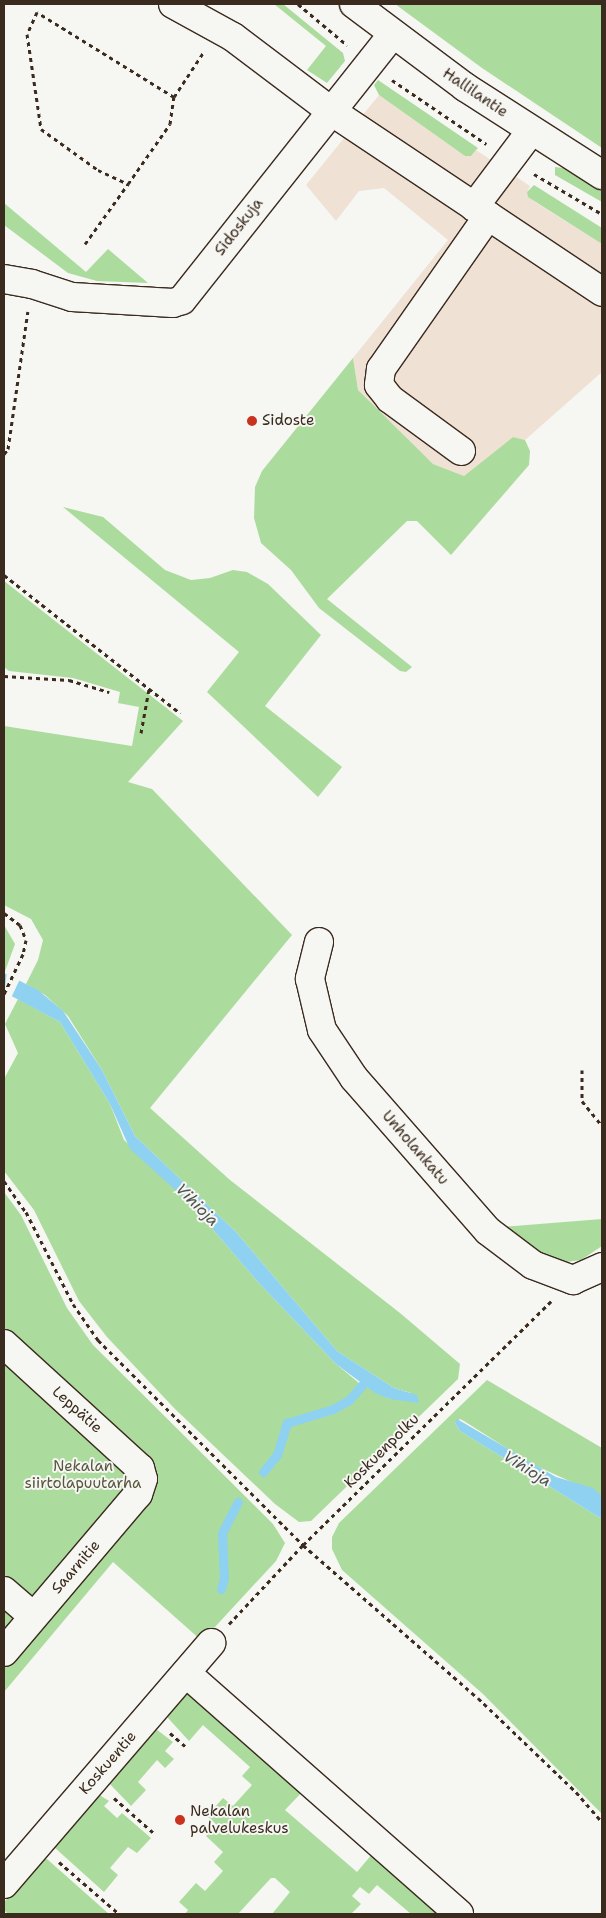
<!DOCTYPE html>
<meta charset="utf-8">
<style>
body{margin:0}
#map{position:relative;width:606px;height:1918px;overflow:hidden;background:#f6f6f2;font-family:"Shantell Sans",sans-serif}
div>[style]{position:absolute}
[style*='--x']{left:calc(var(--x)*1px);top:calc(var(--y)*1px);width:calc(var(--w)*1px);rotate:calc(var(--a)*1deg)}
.built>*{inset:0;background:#f0e1d5}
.green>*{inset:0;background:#abdc9d}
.water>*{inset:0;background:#8ed1f0}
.pier>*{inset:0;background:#f6f6f2}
.stream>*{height:9px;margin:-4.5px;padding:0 4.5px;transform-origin:4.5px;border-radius:4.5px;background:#8ed1f0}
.path>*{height:3px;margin-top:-1.5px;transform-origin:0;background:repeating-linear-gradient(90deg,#3b2a1e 0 4px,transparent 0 8px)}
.roads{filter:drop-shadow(1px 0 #3b2a1e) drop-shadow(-1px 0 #3b2a1e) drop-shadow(0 1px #3b2a1e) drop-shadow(0 -1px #3b2a1e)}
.minor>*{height:28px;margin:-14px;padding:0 14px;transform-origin:14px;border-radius:14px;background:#f6f6f2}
.major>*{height:28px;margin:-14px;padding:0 14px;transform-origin:14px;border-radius:14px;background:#f6f6f2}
.dots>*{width:14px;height:14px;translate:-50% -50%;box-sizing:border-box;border:2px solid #f6f6f2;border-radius:50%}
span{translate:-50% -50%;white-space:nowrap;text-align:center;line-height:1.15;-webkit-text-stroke:4px #f6f6f2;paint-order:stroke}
.street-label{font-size:15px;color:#3b2a1e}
.poi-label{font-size:15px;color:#3b2a1e}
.left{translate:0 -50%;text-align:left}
.park-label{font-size:15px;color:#57563e}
.water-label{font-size:16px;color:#505452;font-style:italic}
.frame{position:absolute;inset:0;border:5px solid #3b2a1e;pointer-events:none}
</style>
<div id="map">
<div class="built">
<i style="clip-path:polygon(379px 95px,465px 156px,471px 156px,476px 150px,530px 186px,527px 192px,535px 202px,602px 244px,602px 372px,525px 440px,513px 437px,464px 476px,433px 464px,392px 427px,358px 390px,353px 358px,448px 240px,384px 188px,359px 191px,336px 221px,306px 185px)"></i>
</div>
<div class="green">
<i style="clip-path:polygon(274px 4px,283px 4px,343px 53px,345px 61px,327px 83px,307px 70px,326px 46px)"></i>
<i style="clip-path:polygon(395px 4px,602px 4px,602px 148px,482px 68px)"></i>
<i style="clip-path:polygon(378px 80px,478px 148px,476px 150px,471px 156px,465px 156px,379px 95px,374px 85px)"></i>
<i style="clip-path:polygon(555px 167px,563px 168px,602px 190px,602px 202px,555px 175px)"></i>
<i style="clip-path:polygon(534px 185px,602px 228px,602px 244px,528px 197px,527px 192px)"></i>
<i style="clip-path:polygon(4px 203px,86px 272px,108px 249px,148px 283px,97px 281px,68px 273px,4px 225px)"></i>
<i style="clip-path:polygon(353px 358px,358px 390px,433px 464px,464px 476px,513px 437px,525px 440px,530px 451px,529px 465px,451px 555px,417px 521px,407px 521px,327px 599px,412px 667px,406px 672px,400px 671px,319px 608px,291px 570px,261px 543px,254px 518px,255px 487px,262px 471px)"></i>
<i style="clip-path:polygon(63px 507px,103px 517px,165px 570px,191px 580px,210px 578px,233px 570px,247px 572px,268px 584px,321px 635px,265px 706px,342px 767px,318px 797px,207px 692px,239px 652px)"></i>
<i style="clip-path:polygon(4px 581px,183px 721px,128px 782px,152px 789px,292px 935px,150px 1108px,230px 1180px,400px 1313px,460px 1364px,458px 1379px,311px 1521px,299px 1522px,275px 1504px,175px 1409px,107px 1337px,79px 1301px,34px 1210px,4px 1171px,4px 1079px,18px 1053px,5px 1024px,18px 999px,60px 1022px,110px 1104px,124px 1140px,193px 1206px,257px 1281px,336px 1364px,359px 1383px,390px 1399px,411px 1393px,394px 1388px,337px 1351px,236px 1232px,135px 1136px,102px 1070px,68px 1016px,45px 995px,26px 984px,38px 960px,43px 940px,31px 919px,4px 905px,4px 726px,132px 746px,139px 707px,118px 703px,120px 692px,73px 678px,9px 671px,4px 667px)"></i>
<i style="clip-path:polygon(4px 925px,15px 944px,4px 974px)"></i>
<i style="clip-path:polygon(4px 1192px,21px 1215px,67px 1308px,93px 1345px,273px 1524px,285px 1543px,276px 1561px,202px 1641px,113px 1562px,4px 1692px)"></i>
<i style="clip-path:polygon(602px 1219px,602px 1246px,581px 1260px,566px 1262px,550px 1262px,501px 1227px)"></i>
<i style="clip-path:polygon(487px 1380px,602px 1448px,602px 1496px,530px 1463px,464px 1421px,460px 1419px,455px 1423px,460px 1431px,602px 1519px,602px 1814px,483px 1694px,342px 1570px,332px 1549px,332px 1537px,339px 1523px)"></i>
<i style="clip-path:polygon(185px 1692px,303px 1791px,285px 1810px,357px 1872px,373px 1853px,445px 1914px,411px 1914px,377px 1885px,369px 1894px,360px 1887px,352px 1896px,361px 1904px,351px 1914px,272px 1914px,290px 1892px,275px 1878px,271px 1878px,238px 1914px,185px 1914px,188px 1910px,179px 1902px,196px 1883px,205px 1891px,223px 1871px,214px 1862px,223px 1852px,206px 1836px,217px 1825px,207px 1816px,223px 1798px,233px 1806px,252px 1785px,242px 1776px,250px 1767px,203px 1725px,189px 1741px,168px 1718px,167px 1713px)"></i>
<i style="clip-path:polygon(156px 1729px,173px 1742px,165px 1751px,174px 1759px,165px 1768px,157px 1760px,138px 1782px,146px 1790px,131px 1806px,108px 1782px)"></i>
<i style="clip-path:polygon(98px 1794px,109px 1801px,104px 1806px,117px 1818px,122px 1813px,151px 1838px,137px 1853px,128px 1847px,110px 1868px,118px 1875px,104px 1892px,54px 1847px)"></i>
<i style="clip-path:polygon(45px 1858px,47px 1859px,109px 1914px,8px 1914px,4px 1910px,4px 1902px)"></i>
</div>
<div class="water">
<i style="clip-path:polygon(4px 973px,38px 990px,63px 1011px,102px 1070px,135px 1136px,236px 1232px,337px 1351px,394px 1388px,417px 1395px,419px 1403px,390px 1399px,375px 1393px,336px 1364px,257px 1281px,193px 1206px,130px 1149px,110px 1104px,60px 1022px,4px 992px)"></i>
<i style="clip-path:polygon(457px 1419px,556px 1477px,593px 1488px,602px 1496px,602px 1519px,460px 1431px,455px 1423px)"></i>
</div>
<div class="pier">
<i style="clip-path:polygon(7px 972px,20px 979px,11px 998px,4px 995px)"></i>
</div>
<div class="stream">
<i style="--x:263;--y:1472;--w:22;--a:-51"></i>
<i style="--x:277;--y:1455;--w:34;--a:-73"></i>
<i style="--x:287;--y:1423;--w:48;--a:-16.9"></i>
<i style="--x:333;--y:1409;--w:18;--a:-29"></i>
<i style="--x:349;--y:1400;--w:29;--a:-49"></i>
<i style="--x:221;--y:1589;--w:11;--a:-75"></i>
<i style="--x:224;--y:1578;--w:45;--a:-92.5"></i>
<i style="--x:222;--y:1533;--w:35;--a:-63"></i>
</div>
<div class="path">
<i style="--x:298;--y:4;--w:64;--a:39.9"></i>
<i style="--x:392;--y:80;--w:114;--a:34.2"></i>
<i style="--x:174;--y:97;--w:161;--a:-148.2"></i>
<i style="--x:37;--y:12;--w:24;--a:114"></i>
<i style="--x:27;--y:34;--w:96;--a:81.6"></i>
<i style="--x:41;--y:129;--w:70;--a:35.7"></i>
<i style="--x:98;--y:170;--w:33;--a:25"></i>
<i style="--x:128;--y:184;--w:73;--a:-55"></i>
<i style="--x:170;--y:124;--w:27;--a:-82"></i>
<i style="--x:174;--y:97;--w:53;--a:-56.6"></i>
<i style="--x:534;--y:174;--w:79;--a:30.5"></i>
<i style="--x:85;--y:244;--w:74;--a:-54.4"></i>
<i style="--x:4;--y:454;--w:6;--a:-51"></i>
<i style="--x:8;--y:449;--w:139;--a:-81.8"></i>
<i style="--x:4;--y:575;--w:224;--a:38.1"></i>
<i style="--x:4;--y:676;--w:65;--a:3.5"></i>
<i style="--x:69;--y:680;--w:42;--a:16.7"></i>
<i style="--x:141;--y:733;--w:45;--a:-79.7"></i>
<i style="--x:4;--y:913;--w:20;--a:37"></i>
<i style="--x:20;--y:925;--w:16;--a:68"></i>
<i style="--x:26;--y:940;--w:14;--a:102"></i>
<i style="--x:23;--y:954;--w:44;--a:115.4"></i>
<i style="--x:582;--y:1070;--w:31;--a:90"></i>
<i style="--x:582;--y:1101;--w:32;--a:51"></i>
<i style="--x:4;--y:1181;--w:38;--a:55"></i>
<i style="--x:26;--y:1212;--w:103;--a:62.9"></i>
<i style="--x:73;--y:1304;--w:44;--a:55.2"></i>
<i style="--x:98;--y:1340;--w:290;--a:45"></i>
<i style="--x:303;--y:1545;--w:232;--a:41.2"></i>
<i style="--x:478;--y:1698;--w:136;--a:43.8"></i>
<i style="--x:576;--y:1792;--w:40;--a:49"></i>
<i style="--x:229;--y:1624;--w:108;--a:-46.9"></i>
<i style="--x:303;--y:1545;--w:348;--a:-44.5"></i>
<i style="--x:170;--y:1733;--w:20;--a:41"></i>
<i style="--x:114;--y:1798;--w:55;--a:41.3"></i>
<i style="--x:59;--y:1862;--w:79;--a:40.9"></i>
</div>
<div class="roads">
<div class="minor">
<i style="--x:173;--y:4;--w:68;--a:28.8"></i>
<i style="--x:233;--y:37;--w:123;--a:37.1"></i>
<i style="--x:331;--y:111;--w:326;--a:33.7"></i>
<i style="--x:474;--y:207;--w:95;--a:-53.1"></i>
<i style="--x:4;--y:279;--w:28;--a:10"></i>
<i style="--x:32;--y:284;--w:42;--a:18"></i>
<i style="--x:72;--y:297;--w:101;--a:3.4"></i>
<i style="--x:173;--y:303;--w:9;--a:-18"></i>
<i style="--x:182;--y:300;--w:338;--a:-51.6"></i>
<i style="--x:461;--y:451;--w:88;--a:-143.8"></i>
<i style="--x:390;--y:399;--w:18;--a:-128"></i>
<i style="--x:379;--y:385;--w:16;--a:-83"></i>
<i style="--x:381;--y:369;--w:187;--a:-55"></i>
<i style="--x:319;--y:942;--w:38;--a:104"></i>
<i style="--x:310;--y:979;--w:52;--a:76.8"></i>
<i style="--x:322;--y:1030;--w:58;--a:56.3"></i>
<i style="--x:354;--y:1078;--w:203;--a:48.8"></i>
<i style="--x:488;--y:1231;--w:56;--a:37.1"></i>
<i style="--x:533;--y:1265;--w:43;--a:20.6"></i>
<i style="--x:573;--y:1280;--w:32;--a:-24"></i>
<i style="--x:4;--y:1344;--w:184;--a:42.4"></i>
<i style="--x:140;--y:1468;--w:11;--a:75"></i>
<i style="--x:143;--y:1479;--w:16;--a:108"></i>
<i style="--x:138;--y:1494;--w:207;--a:130.3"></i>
<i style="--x:4;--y:1591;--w:38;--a:41"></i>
<i style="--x:186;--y:1673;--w:364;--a:41.4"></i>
<i style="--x:4;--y:1884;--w:318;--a:-49.3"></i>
</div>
<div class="major">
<i style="--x:354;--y:4;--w:139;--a:36.8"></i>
<i style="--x:465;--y:87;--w:163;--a:32.7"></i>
</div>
</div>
<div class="dots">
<i style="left:252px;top:421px;background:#c8321e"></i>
<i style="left:180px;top:1820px;background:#c8321e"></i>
</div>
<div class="street-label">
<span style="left:475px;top:93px;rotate:34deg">Hallilantie</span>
<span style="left:239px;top:227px;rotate:-52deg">Sidoskuja</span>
<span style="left:415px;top:1148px;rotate:49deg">Unholankatu</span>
<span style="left:77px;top:1410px;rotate:42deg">Leppätie</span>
<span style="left:382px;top:1451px;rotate:-45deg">Koskuenpolku</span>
<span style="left:76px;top:1567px;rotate:-49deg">Saarnitie</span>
<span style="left:108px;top:1763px;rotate:-49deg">Koskuentie</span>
</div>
<div class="poi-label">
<span class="left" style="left:262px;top:421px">Sidoste</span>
<span class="left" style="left:190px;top:1820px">Nekalan<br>palvelukeskus</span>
</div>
<div class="park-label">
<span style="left:83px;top:1475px">Nekalan<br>siirtolapuutarha</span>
</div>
<div class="water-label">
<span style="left:197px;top:1205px;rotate:45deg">Vihioja</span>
<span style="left:527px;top:1469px;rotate:32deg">Vihioja</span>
</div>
<div class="frame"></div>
</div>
